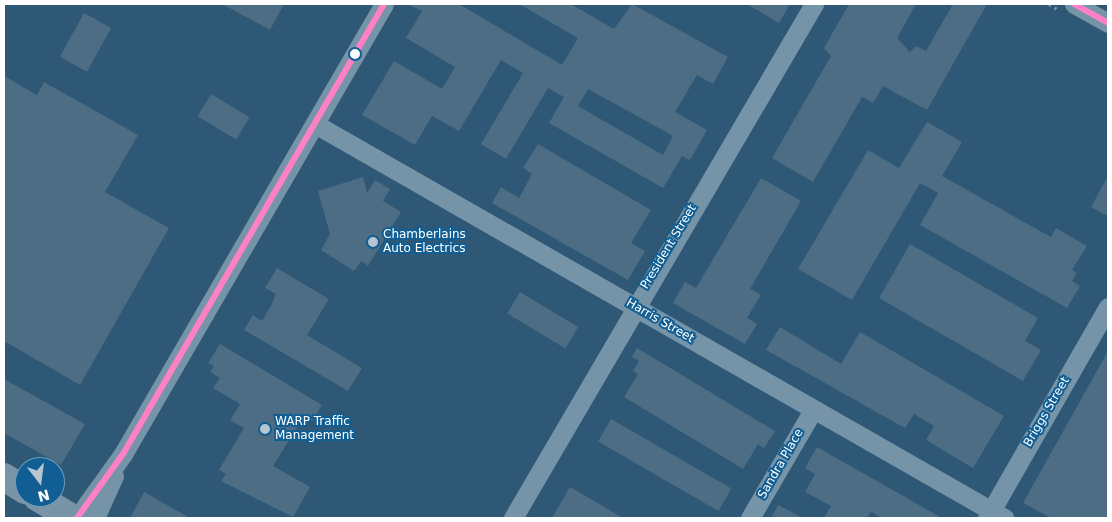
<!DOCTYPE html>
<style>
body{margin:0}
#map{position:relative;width:1112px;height:522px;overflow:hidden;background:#2e5875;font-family:"DejaVu Sans",sans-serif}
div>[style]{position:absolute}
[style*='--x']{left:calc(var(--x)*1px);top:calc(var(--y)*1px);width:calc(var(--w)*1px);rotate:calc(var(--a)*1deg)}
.building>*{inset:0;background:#4c6d84;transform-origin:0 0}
.path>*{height:2.5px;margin-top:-1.25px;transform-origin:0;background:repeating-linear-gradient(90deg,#7694a8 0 2.5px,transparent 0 6.5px)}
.minor>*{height:19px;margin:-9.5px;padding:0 9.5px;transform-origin:9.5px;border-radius:9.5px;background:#7694a8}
.highway>*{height:28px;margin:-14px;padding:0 14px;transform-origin:14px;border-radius:14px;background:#7994a7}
.bus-1>*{height:6px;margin:-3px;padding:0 3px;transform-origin:3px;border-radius:3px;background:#ff80c5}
.dots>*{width:14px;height:14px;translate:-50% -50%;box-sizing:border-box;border:2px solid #105e93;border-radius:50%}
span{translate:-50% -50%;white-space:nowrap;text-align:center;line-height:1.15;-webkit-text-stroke:4px #105e93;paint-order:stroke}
.poi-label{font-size:12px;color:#fff}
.left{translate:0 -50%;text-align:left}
.street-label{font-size:12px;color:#fff}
.frame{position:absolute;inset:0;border:5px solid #fff;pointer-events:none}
.north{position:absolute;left:15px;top:457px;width:50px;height:50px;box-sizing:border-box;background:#105e93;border:1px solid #709ebe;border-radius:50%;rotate:165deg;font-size:14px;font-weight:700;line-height:20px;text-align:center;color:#fff}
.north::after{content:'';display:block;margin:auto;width:18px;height:22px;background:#b6c5cf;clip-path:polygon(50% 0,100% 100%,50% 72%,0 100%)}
</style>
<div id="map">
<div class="building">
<i style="clip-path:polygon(222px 4px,284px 4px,270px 30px)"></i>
<i style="clip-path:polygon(evenodd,407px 4px,459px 4px,562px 65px,578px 38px,519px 4px,571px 4px,614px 29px,632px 4px,728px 57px,713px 84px,697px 75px,675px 112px,707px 130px,690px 160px,682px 156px,663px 188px,549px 123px,564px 97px,548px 88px,506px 159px,481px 144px,523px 73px,501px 60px,459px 131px,432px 116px,415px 145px,362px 115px,394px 61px,442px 89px,455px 67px,406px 38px,422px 11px,407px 4px,588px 89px,673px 136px,663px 155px,578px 106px,588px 89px)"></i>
<i style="clip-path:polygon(747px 4px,790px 4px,779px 23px)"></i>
<i style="clip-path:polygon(849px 4px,916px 4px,897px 38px,910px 52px,916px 46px,926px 51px,953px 4px,987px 4px,927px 110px,883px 86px,873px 103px,862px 97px,813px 182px,772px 158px,831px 56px,824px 48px)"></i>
<i style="left:84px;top:13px;width:31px;height:50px;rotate:29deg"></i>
<i style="clip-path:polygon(4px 76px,37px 95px,44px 82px,138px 135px,105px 192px,169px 228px,80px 385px,4px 341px)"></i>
<i style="left:211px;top:94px;width:45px;height:26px;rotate:31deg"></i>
<i style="clip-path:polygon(927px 122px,962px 142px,942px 176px,1051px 237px,1056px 228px,1087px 246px,1072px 270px,1077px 273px,1072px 281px,1080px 286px,1067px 308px,920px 225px,938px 193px,920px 183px,852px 300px,798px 269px,868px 150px,899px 168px)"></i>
<i style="clip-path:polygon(538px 144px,651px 210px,631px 243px,645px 251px,628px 280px,492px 203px,501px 187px,519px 198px,532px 174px,523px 168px)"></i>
<i style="clip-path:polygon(1108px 176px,1108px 216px,1091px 207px)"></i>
<i style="clip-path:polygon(363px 177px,367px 193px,375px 180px,390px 189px,383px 201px,401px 212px,368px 266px,361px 261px,354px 271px,321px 250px,330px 234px,318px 191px)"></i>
<i style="clip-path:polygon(761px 178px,801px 201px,750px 289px,761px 295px,747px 318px,757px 324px,745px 344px,673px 303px,685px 282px,696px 288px)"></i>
<i style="clip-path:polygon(910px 244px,1038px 318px,1025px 341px,1041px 350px,1023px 381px,879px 298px)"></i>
<i style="clip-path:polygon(277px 268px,329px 299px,307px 335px,362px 368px,348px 391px,244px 330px,253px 315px,262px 321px,272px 304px,276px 294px,265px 288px)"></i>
<i style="left:520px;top:292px;width:68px;height:25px;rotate:31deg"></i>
<i style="clip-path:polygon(780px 327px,841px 364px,860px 332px,1004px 416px,973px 468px,926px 440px,934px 426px,914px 414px,905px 428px,766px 350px)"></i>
<i style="clip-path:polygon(220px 344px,322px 405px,312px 421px,304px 416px,273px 466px,310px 487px,293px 517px,221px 481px,226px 474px,219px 470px,244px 428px,230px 420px,240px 404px,213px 388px,220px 378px,210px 372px,214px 366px,208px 363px)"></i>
<i style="clip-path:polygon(637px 348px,775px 431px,764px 448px,758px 444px,743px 469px,624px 397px,638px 374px,633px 371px,639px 361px,632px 357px)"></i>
<i style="clip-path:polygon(1108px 351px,1108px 518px,1051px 518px,1023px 503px)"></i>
<i style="clip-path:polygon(4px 379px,85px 424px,61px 465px,4px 433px)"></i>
<i style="left:611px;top:419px;width:139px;height:26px;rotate:30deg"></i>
<i style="clip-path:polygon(817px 447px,942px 518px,882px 518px,871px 512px,867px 518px,824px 518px,831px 506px,805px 492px,815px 474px,805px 468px)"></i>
<i style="clip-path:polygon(570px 487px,623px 518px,552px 518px)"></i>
<i style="clip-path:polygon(144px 492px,190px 518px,130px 518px)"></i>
<i style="clip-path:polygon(778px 505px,803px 518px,771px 518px)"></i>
</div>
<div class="path">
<i style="--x:1049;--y:4;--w:12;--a:31"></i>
</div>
<div class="minor">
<i style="--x:1074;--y:4;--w:39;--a:29"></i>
<i style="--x:315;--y:124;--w:794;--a:29.76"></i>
<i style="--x:77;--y:518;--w:79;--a:-54.3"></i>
<i style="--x:123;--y:454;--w:520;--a:-59.89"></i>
<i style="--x:95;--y:518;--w:46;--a:-65.7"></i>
<i style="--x:513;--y:518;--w:596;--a:-59.65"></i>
<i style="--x:750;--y:518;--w:125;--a:-59.7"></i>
<i style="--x:987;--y:518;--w:243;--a:-60.2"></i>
</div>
<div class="highway">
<i style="--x:4;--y:477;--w:25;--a:32"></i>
<i style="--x:37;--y:497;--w:41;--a:31"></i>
</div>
<div class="bus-1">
<i style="--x:1074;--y:4;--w:39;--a:29"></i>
<i style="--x:77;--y:518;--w:79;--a:-54.3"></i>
<i style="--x:123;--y:454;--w:520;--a:-59.89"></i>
</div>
<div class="dots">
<i style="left:355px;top:54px;background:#fff"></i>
<i style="left:373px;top:242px;background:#b6c5cf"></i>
<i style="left:265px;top:429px;background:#b6c5cf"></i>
</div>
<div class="poi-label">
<span class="left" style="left:383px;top:242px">Chamberlains<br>Auto Electrics</span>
<span class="left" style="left:275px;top:429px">WARP Traffic<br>Management</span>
</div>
<div class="street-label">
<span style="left:669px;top:247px;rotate:-59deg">President Street</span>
<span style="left:660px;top:321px;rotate:30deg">Harris Street</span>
<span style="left:1047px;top:412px;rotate:-60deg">Briggs Street</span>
<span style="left:781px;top:464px;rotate:-60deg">Sandra Place</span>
</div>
<div class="frame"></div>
<div class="north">N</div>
</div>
